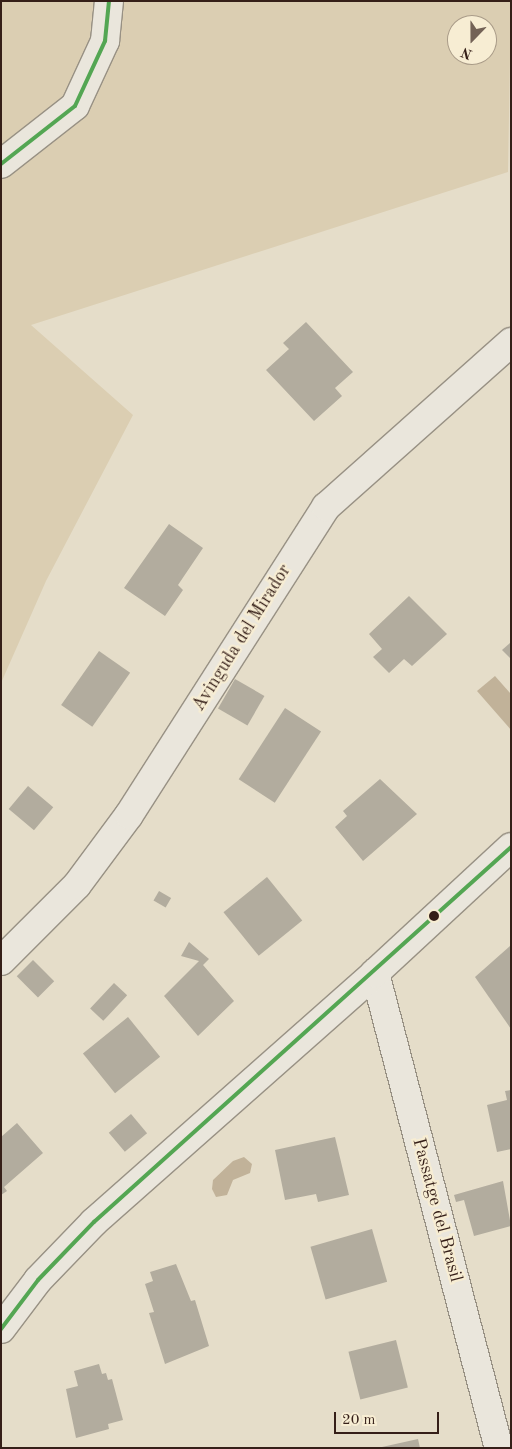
<!DOCTYPE html>
<style>
body{margin:0}
#map{position:relative;width:512px;height:1449px;overflow:hidden;background:#e5ddc9;font-family:"Old Standard TT",serif}
div>[style]{position:absolute}
[style*='--x']{left:calc(var(--x)*1px);top:calc(var(--y)*1px);width:calc(var(--w)*1px);rotate:calc(var(--a)*1deg)}
.green>*{inset:0;background:#dbceb2}
.water>*{inset:0;background:#c1b299}
.building>*{inset:0;background:#b2ac9e;transform-origin:0 0}
.roads{filter:drop-shadow(1px 0 #989184) drop-shadow(-1px 0 #989184) drop-shadow(0 1px #989184) drop-shadow(0 -1px #989184)}
.street>*{height:28px;margin:-14px;padding:0 14px;transform-origin:14px;border-radius:14px;background:#eae6dc}
.bus-1>*{height:4px;margin:-2px;padding:0 2px;transform-origin:2px;border-radius:2px;background:#54a653}
.dots>*{width:14px;height:14px;translate:-50% -50%;box-sizing:border-box;border:2px solid #f7edd3;border-radius:50%}
span{translate:-50% -50%;white-space:nowrap;text-align:center;line-height:1.15;-webkit-text-stroke:4.5px #f7edd3;paint-order:stroke}
.street-label{font-size:18px;color:#351f18}
.frame{position:absolute;inset:0;border:2px solid #351f18;pointer-events:none}
.north{position:absolute;left:447px;top:15px;width:50px;height:50px;box-sizing:border-box;background:#f7edd3;border:1px solid #a99b88;border-radius:50%;rotate:202deg;font-size:14px;font-weight:700;line-height:20px;text-align:center;color:#351f18}
.north::after{content:'';display:block;margin:auto;width:18px;height:22px;background:#736256;clip-path:polygon(50% 0,100% 100%,50% 72%,0 100%)}
.scale{position:absolute;left:334px;top:1412px;width:105px;height:22px;box-sizing:border-box;border:2px solid #351f18;border-top:0;padding-left:6px;font-size:15px;line-height:18px;white-space:nowrap;color:#351f18;-webkit-text-stroke:4px #f7edd3;paint-order:stroke}
</style>
<div id="map">
<div class="green">
<i style="clip-path:polygon(evenodd,1px 1px,511px 1px,508px 172px,31px 325px,133px 415px,46px 581px,1px 683px,1px 1px,457px 25px,487px 25px,487px 55px,457px 55px,457px 25px)"></i>
</div>
<div class="water">
<i style="clip-path:polygon(495px 676px,511px 694px,511px 730px,477px 691px)"></i>
<i style="clip-path:polygon(244px 1157px,252px 1164px,250px 1173px,233px 1180px,227px 1195px,216px 1197px,212px 1189px,213px 1180px,233px 1161px)"></i>
</div>
<div class="building">
<i style="clip-path:polygon(306px 322px,353px 372px,335px 388px,342px 396px,314px 421px,266px 370px,289px 349px,283px 343px)"></i>
<i style="clip-path:polygon(169px 524px,203px 548px,178px 585px,183px 590px,165px 616px,124px 588px)"></i>
<i style="clip-path:polygon(409px 596px,447px 634px,412px 666px,404px 659px,389px 673px,373px 657px,382px 649px,369px 634px)"></i>
<i style="clip-path:polygon(511px 642px,511px 659px,502px 650px)"></i>
<i style="left:99px;top:651px;width:38px;height:66px;rotate:35deg"></i>
<i style="left:235px;top:679px;width:34px;height:34px;rotate:30deg"></i>
<i style="left:285px;top:708px;width:43px;height:85px;rotate:33deg"></i>
<i style="clip-path:polygon(380px 779px,417px 814px,363px 861px,335px 827px,347px 816px,343px 811px)"></i>
<i style="left:28px;top:786px;width:33px;height:30px;rotate:40deg"></i>
<i style="left:267px;top:877px;width:56px;height:56px;rotate:51deg"></i>
<i style="left:159px;top:891px;width:14px;height:11px;rotate:30deg"></i>
<i style="clip-path:polygon(189px 942px,209px 959px,203px 965px,234px 1001px,198px 1036px,164px 996px,199px 961px,181px 956px)"></i>
<i style="clip-path:polygon(511px 945px,511px 1029px,475px 977px)"></i>
<i style="left:33px;top:960px;width:30px;height:23px;rotate:45deg"></i>
<i style="left:114px;top:983px;width:18px;height:35px;rotate:43deg"></i>
<i style="left:128px;top:1017px;width:51px;height:58px;rotate:51deg"></i>
<i style="clip-path:polygon(511px 1090px,511px 1149px,497px 1152px,487px 1105px,507px 1100px,505px 1091px)"></i>
<i style="left:131px;top:1114px;width:25px;height:29px;rotate:50deg"></i>
<i style="clip-path:polygon(17px 1123px,43px 1153px,4px 1187px,7px 1191px,1px 1195px,1px 1137px)"></i>
<i style="clip-path:polygon(335px 1137px,349px 1195px,318px 1202px,316px 1194px,285px 1200px,275px 1150px)"></i>
<i style="clip-path:polygon(503px 1181px,511px 1226px,474px 1236px,464px 1200px,456px 1202px,454px 1195px)"></i>
<i style="left:372px;top:1229px;width:55px;height:64px;rotate:74deg"></i>
<i style="clip-path:polygon(176px 1264px,191px 1301px,195px 1300px,209px 1346px,165px 1364px,149px 1313px,154px 1312px,145px 1284px,153px 1281px,150px 1272px)"></i>
<i style="left:396px;top:1340px;width:49px;height:49px;rotate:76deg"></i>
<i style="clip-path:polygon(99px 1364px,102px 1374px,106px 1373px,108px 1380px,112px 1379px,123px 1420px,108px 1424px,109px 1429px,76px 1438px,66px 1389px,78px 1386px,74px 1371px)"></i>
<i style="clip-path:polygon(418px 1439px,420px 1448px,382px 1448px,382px 1447px)"></i>
</div>
<div class="roads">
<div class="street">
<i style="--x:1;--y:164;--w:94;--a:-38.1"></i>
<i style="--x:75;--y:106;--w:72;--a:-65.2"></i>
<i style="--x:105;--y:41;--w:40;--a:-84.3"></i>
<i style="--x:1;--y:961;--w:107;--a:-45"></i>
<i style="--x:77;--y:885;--w:87;--a:-53.4"></i>
<i style="--x:129;--y:815;--w:366;--a:-57.4"></i>
<i style="--x:326;--y:507;--w:248;--a:-41.7"></i>
<i style="--x:375;--y:973;--w:491;--a:75.4"></i>
<i style="--x:1;--y:1329;--w:61;--a:-52.9"></i>
<i style="--x:38;--y:1280;--w:81;--a:-46"></i>
<i style="--x:94;--y:1222;--w:375;--a:-41.5"></i>
<i style="--x:375;--y:973;--w:185;--a:-42.8"></i>
</div>
</div>
<div class="bus-1">
<i style="--x:1;--y:164;--w:94;--a:-38.1"></i>
<i style="--x:75;--y:106;--w:72;--a:-65.2"></i>
<i style="--x:105;--y:41;--w:40;--a:-84.3"></i>
<i style="--x:1;--y:1329;--w:61;--a:-52.9"></i>
<i style="--x:38;--y:1280;--w:81;--a:-46"></i>
<i style="--x:94;--y:1222;--w:561;--a:-41.96"></i>
</div>
<div class="dots">
<i style="left:434px;top:916px;background:#351f18"></i>
</div>
<div class="street-label">
<span style="left:242px;top:638px;rotate:-58deg">Avinguda del Mirador</span>
<span style="left:437px;top:1210px;rotate:75deg">Passatge del Brasil</span>
</div>
<div class="frame"></div>
<div class="north">N</div>
<div class="scale">20 m</div>
</div>
